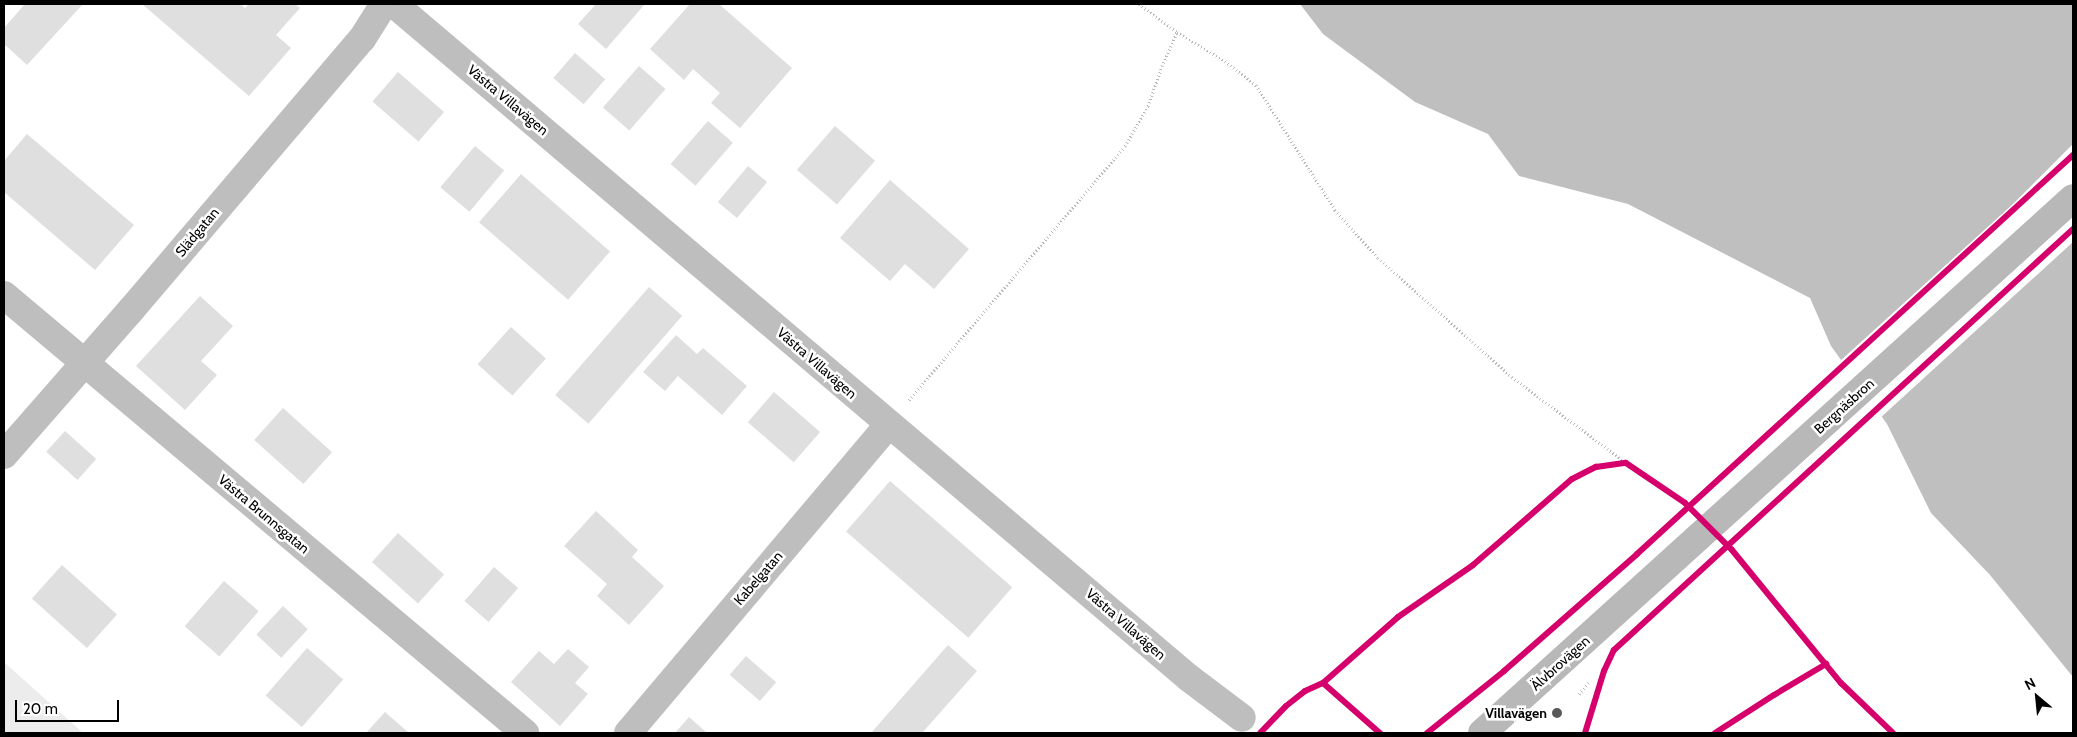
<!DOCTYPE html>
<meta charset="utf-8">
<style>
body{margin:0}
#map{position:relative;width:2077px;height:737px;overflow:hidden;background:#fff;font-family:Cabin,sans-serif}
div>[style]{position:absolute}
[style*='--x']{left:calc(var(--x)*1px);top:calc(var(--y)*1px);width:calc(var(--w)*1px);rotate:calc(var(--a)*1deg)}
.green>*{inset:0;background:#ececec}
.water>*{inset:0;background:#bfbfbf}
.pier>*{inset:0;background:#fff}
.building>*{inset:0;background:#dfdfdf;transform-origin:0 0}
.path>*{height:3px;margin-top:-1.5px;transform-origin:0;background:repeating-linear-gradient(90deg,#b9b9b9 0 1px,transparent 0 3.5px)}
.minor>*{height:28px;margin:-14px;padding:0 14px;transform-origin:14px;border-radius:14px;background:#bebebe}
.secondary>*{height:28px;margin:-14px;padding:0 14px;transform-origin:14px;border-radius:14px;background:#b8b8b8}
.cycleway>*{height:6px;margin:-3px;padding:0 3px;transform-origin:3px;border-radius:3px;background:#d6006c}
.dots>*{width:14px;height:14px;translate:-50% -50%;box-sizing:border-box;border:2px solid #fff;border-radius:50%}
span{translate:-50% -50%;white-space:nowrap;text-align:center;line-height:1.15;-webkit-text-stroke:5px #fff;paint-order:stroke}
.street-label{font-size:14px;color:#000}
.poi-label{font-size:14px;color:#000;font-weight:700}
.right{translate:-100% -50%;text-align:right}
.frame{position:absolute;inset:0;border:5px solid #000;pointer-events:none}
.north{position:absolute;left:2012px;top:672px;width:50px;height:50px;-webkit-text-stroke:4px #fff;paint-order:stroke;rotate:332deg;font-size:14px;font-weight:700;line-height:20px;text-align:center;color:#000}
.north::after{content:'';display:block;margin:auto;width:18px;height:22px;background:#000;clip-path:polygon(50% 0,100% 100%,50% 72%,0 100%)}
.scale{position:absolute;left:15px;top:700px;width:104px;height:22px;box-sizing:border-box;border:2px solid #000;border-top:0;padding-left:6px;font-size:15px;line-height:18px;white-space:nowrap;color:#000;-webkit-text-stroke:4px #fff;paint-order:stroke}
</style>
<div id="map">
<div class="green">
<i style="clip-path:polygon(4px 662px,83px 733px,4px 733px)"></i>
</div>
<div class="water">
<i style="clip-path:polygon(1300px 4px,2073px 4px,2073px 677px,1990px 575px,1931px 513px,1887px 424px,1831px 346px,1810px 298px,1628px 204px,1519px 176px,1488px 134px,1415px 102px,1323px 34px)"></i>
</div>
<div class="pier">
<i style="clip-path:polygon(2073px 144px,2073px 242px,1879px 419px,1839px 362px,2013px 204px)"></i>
</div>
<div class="building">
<i style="clip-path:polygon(25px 4px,83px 4px,27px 65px,4px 44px,4px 28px)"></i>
<i style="clip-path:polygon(142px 4px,240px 4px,245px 8px,249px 4px,295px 4px,300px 8px,276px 35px,291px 48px,249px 96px)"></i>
<i style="clip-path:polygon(596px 4px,645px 4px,606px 49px,578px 24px)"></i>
<i style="clip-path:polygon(690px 4px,719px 4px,792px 68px,740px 128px,711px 103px,720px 93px,693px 69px,684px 80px,650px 49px)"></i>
<i style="left:575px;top:53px;width:40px;height:33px;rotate:41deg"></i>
<i style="left:639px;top:66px;width:35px;height:55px;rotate:41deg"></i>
<i style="left:398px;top:72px;width:61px;height:39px;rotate:41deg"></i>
<i style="left:708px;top:121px;width:33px;height:57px;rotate:41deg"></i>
<i style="left:835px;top:126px;width:53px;height:58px;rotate:41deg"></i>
<i style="clip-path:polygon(27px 134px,134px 225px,95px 270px,4px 192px,4px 161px)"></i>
<i style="left:475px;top:146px;width:38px;height:54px;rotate:40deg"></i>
<i style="left:748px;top:166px;width:25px;height:47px;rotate:40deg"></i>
<i style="left:521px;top:174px;width:118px;height:64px;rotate:41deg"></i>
<i style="clip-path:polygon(890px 180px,969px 249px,934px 289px,905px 264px,890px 281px,840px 238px)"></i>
<i style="left:649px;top:287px;width:44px;height:143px;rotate:41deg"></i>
<i style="clip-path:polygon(200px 296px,233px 326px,201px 361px,217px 375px,185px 410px,136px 366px)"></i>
<i style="left:511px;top:327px;width:47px;height:50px;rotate:42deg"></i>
<i style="clip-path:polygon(676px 335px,697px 354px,703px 348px,747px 386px,722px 415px,678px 376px,665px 391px,643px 372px)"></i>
<i style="left:774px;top:392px;width:61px;height:40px;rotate:41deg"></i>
<i style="left:283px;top:408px;width:66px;height:43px;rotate:42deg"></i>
<i style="left:65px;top:431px;width:42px;height:28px;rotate:42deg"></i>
<i style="left:890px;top:481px;width:162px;height:67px;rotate:41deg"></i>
<i style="clip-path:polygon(596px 511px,638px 550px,632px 557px,664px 586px,629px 625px,597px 596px,607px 584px,564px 546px)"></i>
<i style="left:398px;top:533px;width:62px;height:39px;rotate:42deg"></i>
<i style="left:62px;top:565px;width:74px;height:45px;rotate:42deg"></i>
<i style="left:494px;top:567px;width:32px;height:45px;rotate:41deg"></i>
<i style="left:224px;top:581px;width:46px;height:60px;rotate:41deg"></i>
<i style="left:283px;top:606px;width:34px;height:39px;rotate:43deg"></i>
<i style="clip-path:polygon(948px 645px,977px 671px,922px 733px,871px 733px)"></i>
<i style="left:307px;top:648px;width:48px;height:63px;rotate:41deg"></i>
<i style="clip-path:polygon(568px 649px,589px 667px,575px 683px,588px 694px,560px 726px,511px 682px,539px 651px,554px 664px)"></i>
<i style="left:746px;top:656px;width:40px;height:25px;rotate:41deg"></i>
<i style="clip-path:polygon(385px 712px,409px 733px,366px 733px)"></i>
<i style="clip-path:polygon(689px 717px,707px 733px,675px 733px)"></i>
</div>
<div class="path">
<i style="--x:1139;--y:4;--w:47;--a:36.4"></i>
<i style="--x:1177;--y:32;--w:56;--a:31.1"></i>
<i style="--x:1225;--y:61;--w:39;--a:38"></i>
<i style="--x:1256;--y:85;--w:148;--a:57.7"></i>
<i style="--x:1335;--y:210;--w:64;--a:48.1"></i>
<i style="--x:1378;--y:258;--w:179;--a:41.6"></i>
<i style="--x:1512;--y:377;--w:143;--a:37"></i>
<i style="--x:909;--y:400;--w:333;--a:-49.6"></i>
<i style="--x:1125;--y:146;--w:46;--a:-60.1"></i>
<i style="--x:1148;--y:106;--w:42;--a:-70.7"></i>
<i style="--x:1162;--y:66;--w:37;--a:-66"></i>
<i style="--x:1579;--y:694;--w:16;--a:-50"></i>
</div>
<div class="minor">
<i style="--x:394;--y:4;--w:1042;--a:40.29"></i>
<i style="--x:1189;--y:678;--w:66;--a:37"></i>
<i style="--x:4;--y:295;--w:681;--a:40.05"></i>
<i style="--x:4;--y:455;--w:193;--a:-48.8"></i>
<i style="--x:131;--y:310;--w:356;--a:-49.6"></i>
<i style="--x:362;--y:39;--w:41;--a:-57.8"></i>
<i style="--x:628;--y:733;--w:403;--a:-49.8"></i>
</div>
<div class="secondary">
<i style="--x:1482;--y:733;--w:797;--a:-42.15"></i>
</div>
<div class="cycleway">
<i style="--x:1323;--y:683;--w:100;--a:-41.3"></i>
<i style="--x:1398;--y:617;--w:91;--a:-34.7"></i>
<i style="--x:1473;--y:565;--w:131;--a:-41"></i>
<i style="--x:1572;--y:479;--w:27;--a:-27"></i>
<i style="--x:1596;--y:467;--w:30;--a:-8"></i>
<i style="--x:1626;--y:463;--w:71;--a:34.1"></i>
<i style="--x:1685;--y:503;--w:66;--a:45"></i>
<i style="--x:1732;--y:550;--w:172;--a:50.7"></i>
<i style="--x:1841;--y:683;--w:72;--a:43.9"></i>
<i style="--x:1260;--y:733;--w:37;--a:-46"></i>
<i style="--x:1286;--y:706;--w:24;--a:-38"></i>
<i style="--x:1305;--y:691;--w:20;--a:-24"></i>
<i style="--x:1323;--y:683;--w:76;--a:41.3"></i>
<i style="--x:1427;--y:733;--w:99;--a:-38.8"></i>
<i style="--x:1504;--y:671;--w:177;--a:-41.3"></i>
<i style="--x:1637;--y:554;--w:591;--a:-42.46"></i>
<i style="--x:1585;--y:733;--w:65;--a:-73"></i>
<i style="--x:1604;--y:671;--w:23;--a:-65"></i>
<i style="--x:1614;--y:650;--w:623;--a:-42.53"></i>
<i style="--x:1715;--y:733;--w:70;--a:-32.8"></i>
<i style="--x:1774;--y:695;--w:61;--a:-30.8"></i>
</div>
<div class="dots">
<i style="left:1557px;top:713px;background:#595959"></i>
</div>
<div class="street-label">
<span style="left:508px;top:100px;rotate:40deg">Västra Villavägen</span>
<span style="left:197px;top:232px;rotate:-50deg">Slädgatan</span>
<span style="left:817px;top:363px;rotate:41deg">Västra Villavägen</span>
<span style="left:1844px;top:406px;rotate:-42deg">Bergnäsbron</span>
<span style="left:264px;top:514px;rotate:40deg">Västra Brunnsgatan</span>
<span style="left:758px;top:578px;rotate:-49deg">Kabelgatan</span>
<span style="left:1126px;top:624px;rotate:41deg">Västra Villavägen</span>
<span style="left:1560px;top:663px;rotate:-42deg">Älvbrovägen</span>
</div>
<div class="poi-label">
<span class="right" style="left:1547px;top:713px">Villavägen</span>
</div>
<div class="frame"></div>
<div class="north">N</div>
<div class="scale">20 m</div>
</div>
